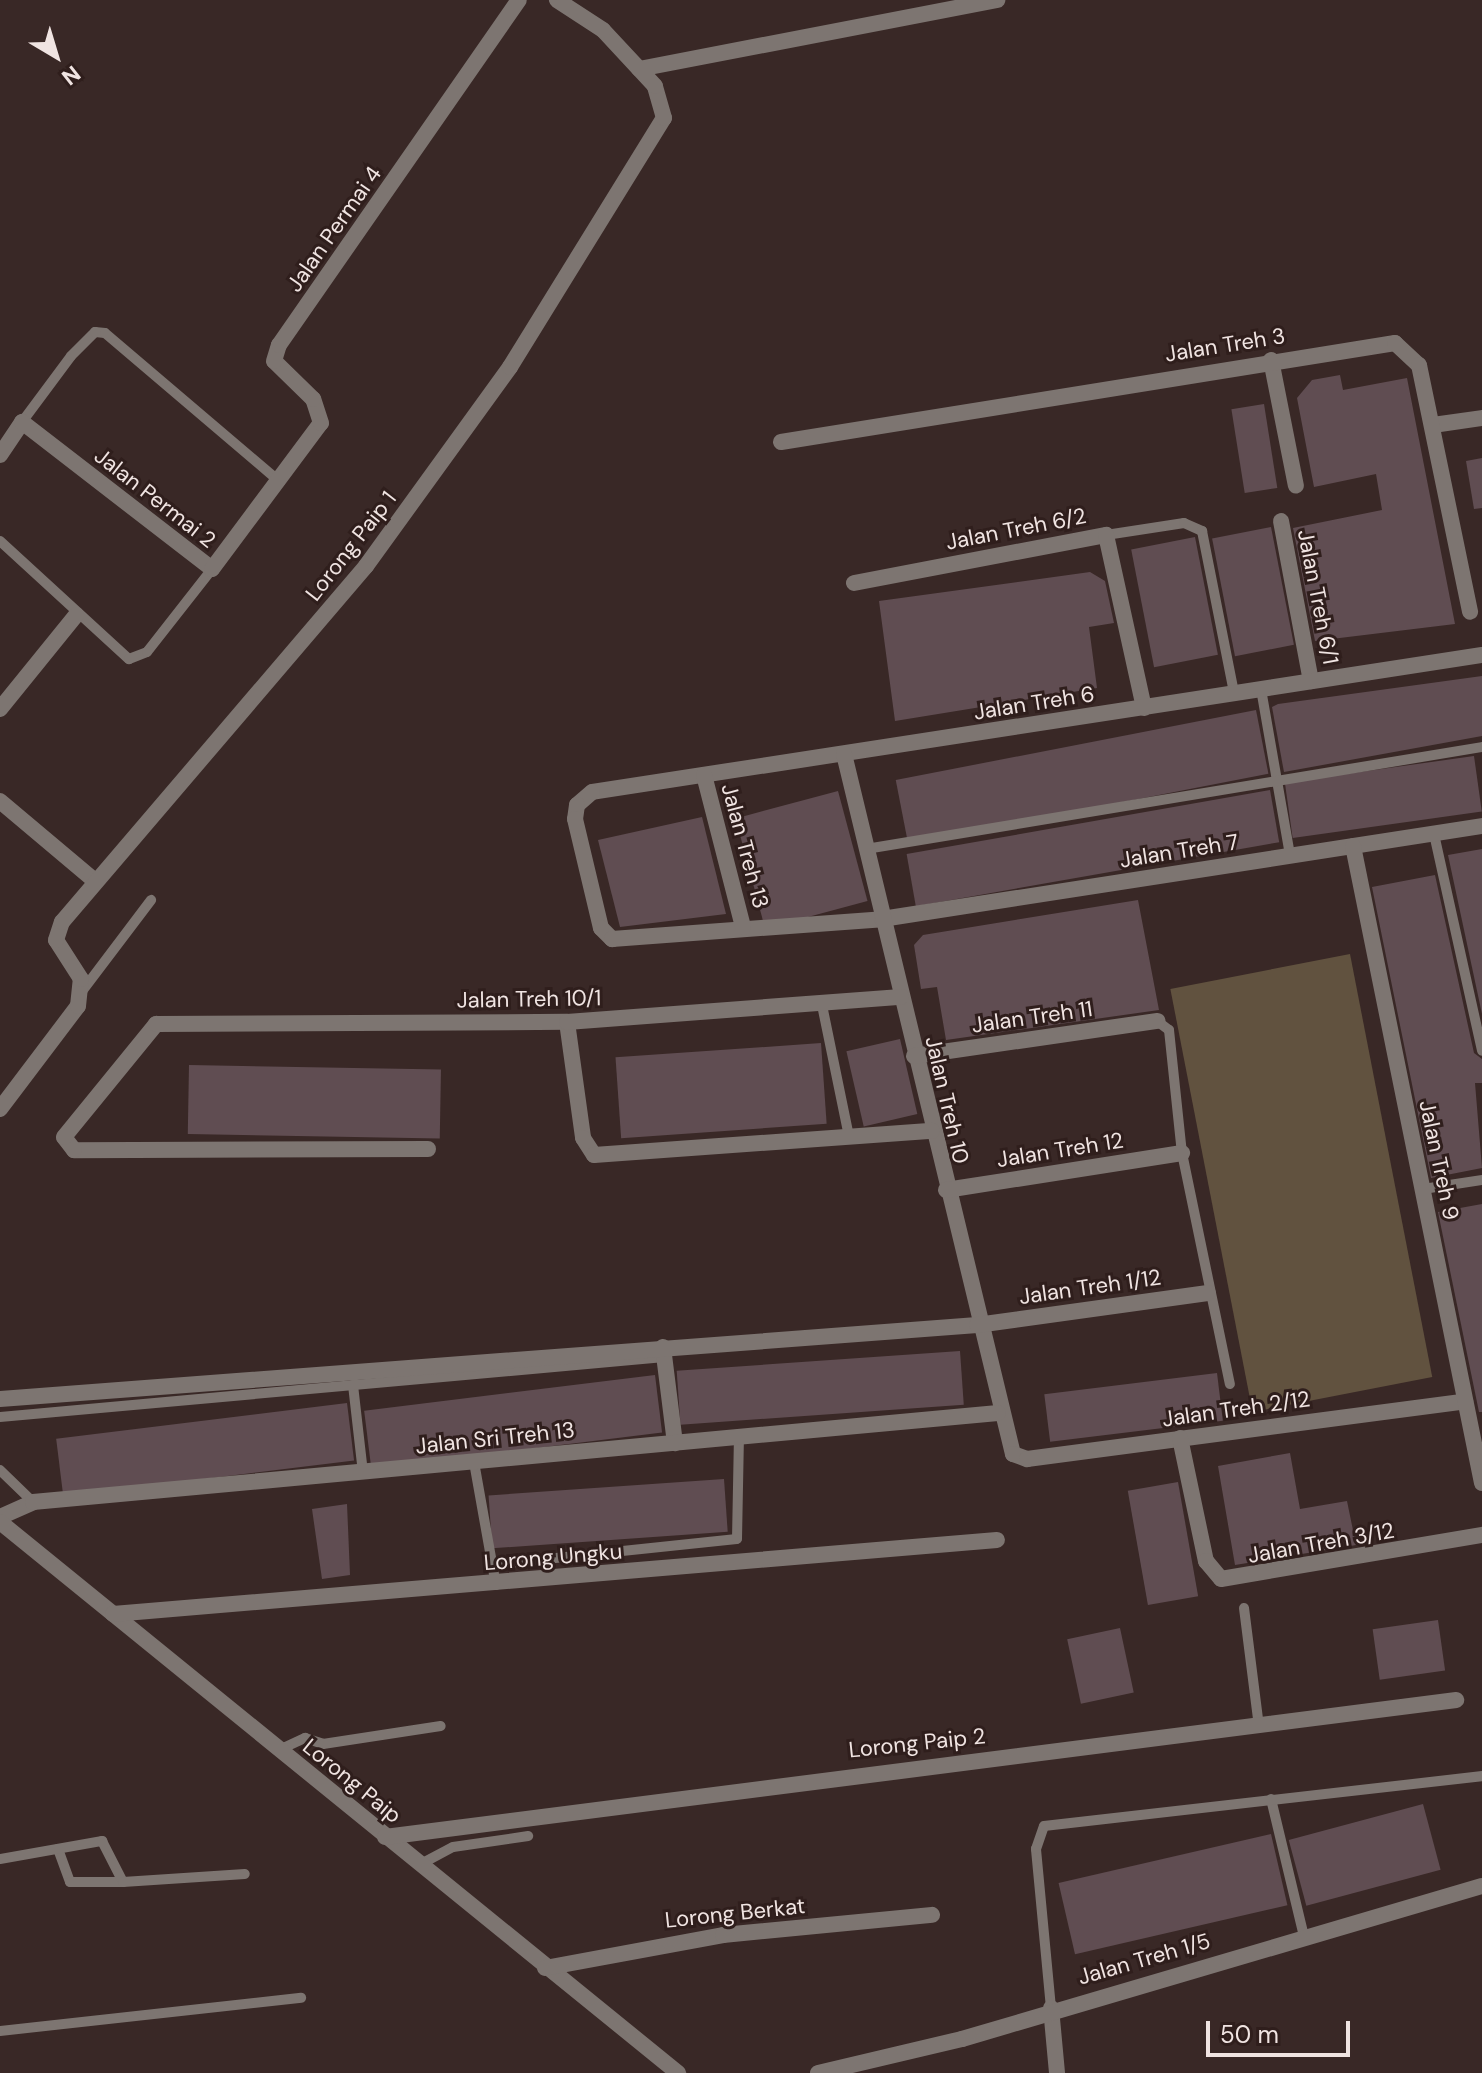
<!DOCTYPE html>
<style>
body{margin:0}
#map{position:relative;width:1482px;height:2073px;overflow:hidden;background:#392826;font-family:"DM Sans",sans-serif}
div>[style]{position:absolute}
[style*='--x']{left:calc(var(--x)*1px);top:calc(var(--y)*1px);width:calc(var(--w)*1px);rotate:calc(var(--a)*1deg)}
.green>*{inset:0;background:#61523f;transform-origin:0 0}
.building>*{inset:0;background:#604d52;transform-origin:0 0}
.service>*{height:10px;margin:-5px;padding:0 5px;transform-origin:5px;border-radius:5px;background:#7d7571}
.minor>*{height:16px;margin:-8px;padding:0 8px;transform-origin:8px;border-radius:8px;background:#7d7571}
span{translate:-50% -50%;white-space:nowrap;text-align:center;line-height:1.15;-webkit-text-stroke:6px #2f1e1c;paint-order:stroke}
.street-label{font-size:22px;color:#f0e4e2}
.north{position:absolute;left:16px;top:16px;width:80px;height:80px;-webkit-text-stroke:6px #2f1e1c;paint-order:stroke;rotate:142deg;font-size:22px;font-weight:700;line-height:32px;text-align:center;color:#f0e4e2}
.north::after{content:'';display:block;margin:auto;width:28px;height:36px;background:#f0e4e2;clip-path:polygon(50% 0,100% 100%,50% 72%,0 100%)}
.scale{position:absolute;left:1206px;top:2021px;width:144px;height:36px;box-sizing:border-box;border:4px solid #f0e4e2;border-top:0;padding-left:10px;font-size:24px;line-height:28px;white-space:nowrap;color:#f0e4e2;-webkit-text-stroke:6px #2f1e1c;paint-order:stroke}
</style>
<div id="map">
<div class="green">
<i style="left:1350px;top:954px;width:431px;height:183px;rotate:79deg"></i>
</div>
<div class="building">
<i style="clip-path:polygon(1340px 375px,1343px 390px,1407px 378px,1455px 624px,1315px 641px,1293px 528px,1382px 510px,1376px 474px,1314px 487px,1297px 398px,1312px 380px)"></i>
<i style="left:1264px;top:404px;width:85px;height:33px;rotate:81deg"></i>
<i style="clip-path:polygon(1482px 458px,1482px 508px,1474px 509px,1466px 461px)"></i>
<i style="left:1271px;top:527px;width:120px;height:60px;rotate:79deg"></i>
<i style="left:1195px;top:537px;width:120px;height:65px;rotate:79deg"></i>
<i style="clip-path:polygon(1090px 572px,1105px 581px,1114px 623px,1089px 627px,1097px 688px,895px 721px,879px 601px)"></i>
<i style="clip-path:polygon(1482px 676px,1482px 736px,1284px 772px,1272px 707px,1278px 704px)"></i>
<i style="left:1256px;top:710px;width:65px;height:367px;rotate:79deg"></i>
<i style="left:1474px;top:756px;width:56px;height:191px;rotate:82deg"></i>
<i style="left:1270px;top:790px;width:53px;height:369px;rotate:80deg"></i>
<i style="left:838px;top:791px;width:114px;height:106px;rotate:75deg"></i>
<i style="clip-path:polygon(702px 817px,726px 914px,620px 927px,598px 840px)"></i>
<i style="clip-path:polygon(1482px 849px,1482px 1014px,1448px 855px)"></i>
<i style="clip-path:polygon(1435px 875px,1474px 1053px,1482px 1059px,1482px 1083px,1475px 1083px,1482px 1168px,1431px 1178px,1372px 887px)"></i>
<i style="clip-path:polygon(1138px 900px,1159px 1010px,946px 1040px,937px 987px,921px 989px,914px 945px,923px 935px)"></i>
<i style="left:900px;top:1039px;width:77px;height:55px;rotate:77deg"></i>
<i style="left:821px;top:1043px;width:81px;height:206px;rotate:86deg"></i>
<i style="left:189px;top:1065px;width:252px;height:69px;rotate:1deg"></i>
<i style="clip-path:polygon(1482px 1204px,1482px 1412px,1479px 1412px,1438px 1212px)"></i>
<i style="left:960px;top:1351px;width:54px;height:284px;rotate:86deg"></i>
<i style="left:1217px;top:1373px;width:48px;height:174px;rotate:83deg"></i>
<i style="left:655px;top:1375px;width:58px;height:293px;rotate:83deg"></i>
<i style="left:347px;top:1403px;width:58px;height:293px;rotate:83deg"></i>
<i style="clip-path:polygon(1290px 1453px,1300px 1509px,1347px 1501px,1356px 1545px,1235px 1565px,1218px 1466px)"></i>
<i style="left:724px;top:1479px;width:53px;height:236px;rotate:86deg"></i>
<i style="left:1178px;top:1482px;width:116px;height:51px;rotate:80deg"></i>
<i style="clip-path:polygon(347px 1504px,350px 1575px,322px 1579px,312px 1509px)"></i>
<i style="left:1438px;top:1620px;width:51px;height:66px;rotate:82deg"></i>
<i style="left:1120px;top:1628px;width:66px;height:54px;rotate:78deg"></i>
<i style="left:1423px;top:1804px;width:68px;height:139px;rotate:75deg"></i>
<i style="left:1271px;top:1834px;width:73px;height:218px;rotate:77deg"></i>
</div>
<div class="service">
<i style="--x:22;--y:422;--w:82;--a:-53.4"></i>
<i style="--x:71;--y:356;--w:34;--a:-45"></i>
<i style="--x:95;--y:332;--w:10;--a:6"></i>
<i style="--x:105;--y:333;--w:230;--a:40.4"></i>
<i style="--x:1106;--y:535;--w:79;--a:-8.7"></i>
<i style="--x:1184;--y:523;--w:20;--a:24"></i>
<i style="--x:1202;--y:531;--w:165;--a:78.8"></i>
<i style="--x:0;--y:541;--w:175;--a:42.5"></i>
<i style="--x:129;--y:659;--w:19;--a:-21"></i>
<i style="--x:147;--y:652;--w:105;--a:-51.9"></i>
<i style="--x:1261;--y:689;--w:169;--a:80.1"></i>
<i style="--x:1434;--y:834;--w:222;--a:77.5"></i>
<i style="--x:866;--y:849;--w:624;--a:-9.4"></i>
<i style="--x:83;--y:990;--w:113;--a:-52.9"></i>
<i style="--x:822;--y:1005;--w:135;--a:78.4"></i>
<i style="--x:1157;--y:1021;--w:15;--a:37"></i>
<i style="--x:1169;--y:1030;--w:124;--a:84"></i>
<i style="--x:1182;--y:1153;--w:236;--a:78.3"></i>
<i style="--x:1423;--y:1189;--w:60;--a:-8.7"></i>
<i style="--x:353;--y:1385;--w:89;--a:83.5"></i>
<i style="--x:0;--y:1417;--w:667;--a:-5.16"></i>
<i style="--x:474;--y:1462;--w:125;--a:79.9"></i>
<i style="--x:0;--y:1470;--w:46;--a:44.1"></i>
<i style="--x:489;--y:1565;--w:249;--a:-6"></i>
<i style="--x:737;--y:1539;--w:102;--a:-88.9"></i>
<i style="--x:1244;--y:1608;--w:120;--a:82.8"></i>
<i style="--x:279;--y:1750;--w:29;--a:-25"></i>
<i style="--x:305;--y:1738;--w:19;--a:18"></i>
<i style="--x:323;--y:1744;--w:119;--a:-8.7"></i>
<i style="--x:1271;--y:1799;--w:141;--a:76.5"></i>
<i style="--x:58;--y:1849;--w:35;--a:70"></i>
<i style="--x:70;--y:1882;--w:53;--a:0"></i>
<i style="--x:0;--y:1859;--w:104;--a:-10"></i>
<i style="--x:102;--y:1841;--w:46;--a:62.9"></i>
<i style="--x:123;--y:1882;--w:122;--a:-3.8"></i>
<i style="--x:419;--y:1865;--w:38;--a:-28"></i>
<i style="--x:453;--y:1847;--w:76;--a:-8.3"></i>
<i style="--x:1051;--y:2008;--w:160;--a:-95.4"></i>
<i style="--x:1036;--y:1849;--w:24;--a:-71"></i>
<i style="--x:1044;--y:1826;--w:441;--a:-6.5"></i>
<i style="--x:0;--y:2031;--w:303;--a:-6.3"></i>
</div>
<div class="minor">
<i style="--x:639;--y:69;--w:365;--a:-10.9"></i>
<i style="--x:1271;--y:360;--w:128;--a:78.8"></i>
<i style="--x:1433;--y:425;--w:49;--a:-8.1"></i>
<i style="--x:781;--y:442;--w:622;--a:-9.16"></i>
<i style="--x:1395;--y:343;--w:33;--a:43"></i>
<i style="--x:1419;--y:365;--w:252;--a:78.3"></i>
<i style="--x:0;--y:455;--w:40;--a:-56"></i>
<i style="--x:22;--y:422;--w:240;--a:37.7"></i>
<i style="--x:212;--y:569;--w:182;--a:-53.3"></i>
<i style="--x:321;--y:423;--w:25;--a:-108"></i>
<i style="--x:313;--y:399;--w:54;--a:-135.7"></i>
<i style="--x:274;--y:361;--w:17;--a:-73"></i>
<i style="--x:279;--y:345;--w:420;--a:-55.2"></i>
<i style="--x:1281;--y:521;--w:163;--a:79.4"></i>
<i style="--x:854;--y:583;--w:257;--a:-10.8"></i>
<i style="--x:1106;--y:535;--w:177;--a:77.6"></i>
<i style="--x:1482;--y:655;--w:900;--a:171.25"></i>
<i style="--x:592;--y:792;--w:20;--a:139"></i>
<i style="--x:577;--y:805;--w:14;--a:98"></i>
<i style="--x:575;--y:819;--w:112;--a:76.6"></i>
<i style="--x:601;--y:928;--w:16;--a:45"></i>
<i style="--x:612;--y:939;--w:271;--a:-4.2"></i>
<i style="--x:882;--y:919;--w:607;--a:-8.81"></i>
<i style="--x:0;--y:709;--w:121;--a:-51"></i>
<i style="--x:844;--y:754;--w:720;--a:76.43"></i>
<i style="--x:1013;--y:1454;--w:15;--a:20"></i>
<i style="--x:1027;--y:1459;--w:442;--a:-7.5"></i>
<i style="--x:704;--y:775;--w:157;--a:75.6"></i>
<i style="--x:0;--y:801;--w:124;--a:40.1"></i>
<i style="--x:1353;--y:846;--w:650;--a:78.55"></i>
<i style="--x:567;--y:1022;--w:117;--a:82.1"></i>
<i style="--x:583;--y:1138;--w:20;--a:57"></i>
<i style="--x:594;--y:1155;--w:339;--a:-4.1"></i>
<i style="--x:914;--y:1056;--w:246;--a:-8.2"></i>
<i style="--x:0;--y:1109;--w:129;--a:-52.9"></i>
<i style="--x:78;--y:1006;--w:27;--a:-84"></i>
<i style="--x:81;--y:979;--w:46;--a:-122.7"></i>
<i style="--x:56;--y:940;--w:19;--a:-72"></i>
<i style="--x:62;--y:922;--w:468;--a:-49.5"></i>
<i style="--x:366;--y:566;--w:246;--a:-54.1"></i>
<i style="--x:510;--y:367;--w:293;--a:-58.3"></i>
<i style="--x:664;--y:118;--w:33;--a:-106"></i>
<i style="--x:655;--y:86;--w:76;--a:-132.9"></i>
<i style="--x:603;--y:30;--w:55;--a:-146.9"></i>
<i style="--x:428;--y:1149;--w:354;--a:179.8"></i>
<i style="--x:74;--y:1150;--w:16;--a:-128"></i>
<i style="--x:64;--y:1137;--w:146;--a:-50.8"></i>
<i style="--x:156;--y:1024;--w:411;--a:-0.3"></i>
<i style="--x:567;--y:1022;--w:335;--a:-4.3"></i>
<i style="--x:946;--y:1190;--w:239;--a:-8.9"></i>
<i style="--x:663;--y:1347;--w:97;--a:82.9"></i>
<i style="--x:0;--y:1399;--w:980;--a:-4.33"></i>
<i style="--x:977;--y:1325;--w:233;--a:-7.9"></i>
<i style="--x:1180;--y:1438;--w:126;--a:78.1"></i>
<i style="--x:1206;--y:1561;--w:23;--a:50"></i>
<i style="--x:1221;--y:1579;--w:265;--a:-9.6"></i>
<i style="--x:0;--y:1517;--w:36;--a:-24"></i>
<i style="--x:33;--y:1502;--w:969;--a:-5.27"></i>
<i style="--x:0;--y:1522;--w:874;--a:39.1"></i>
<i style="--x:113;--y:1614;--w:887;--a:-4.79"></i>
<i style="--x:385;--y:1837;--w:1080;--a:-7.29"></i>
<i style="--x:545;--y:1968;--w:181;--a:-10.5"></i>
<i style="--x:723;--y:1935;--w:210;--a:-5.5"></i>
<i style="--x:1051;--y:2008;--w:65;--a:84.7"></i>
<i style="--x:818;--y:2073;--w:148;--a:-13.3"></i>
<i style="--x:962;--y:2039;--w:542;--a:-16.4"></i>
</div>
<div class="street-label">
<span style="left:334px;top:229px;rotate:-55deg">Jalan Permai 4</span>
<span style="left:1225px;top:345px;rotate:-9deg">Jalan Treh 3</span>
<span style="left:155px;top:498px;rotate:38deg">Jalan Permai 2</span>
<span style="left:1016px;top:529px;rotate:-11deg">Jalan Treh 6/2</span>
<span style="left:351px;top:546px;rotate:-52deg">Lorong Paip 1</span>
<span style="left:1318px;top:597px;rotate:79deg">Jalan Treh 6/1</span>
<span style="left:1034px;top:703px;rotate:-9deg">Jalan Treh 6</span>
<span style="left:745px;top:846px;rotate:75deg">Jalan Treh 13</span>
<span style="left:1179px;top:851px;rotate:-9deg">Jalan Treh 7</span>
<span style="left:529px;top:999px;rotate:-1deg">Jalan Treh 10/1</span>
<span style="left:1032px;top:1017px;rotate:-8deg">Jalan Treh 11</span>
<span style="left:947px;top:1100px;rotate:77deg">Jalan Treh 10</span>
<span style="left:1060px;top:1150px;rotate:-9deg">Jalan Treh 12</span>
<span style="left:1439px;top:1160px;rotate:78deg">Jalan Treh 9</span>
<span style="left:1090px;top:1287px;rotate:-8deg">Jalan Treh 1/12</span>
<span style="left:1236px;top:1409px;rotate:-8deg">Jalan Treh 2/12</span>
<span style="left:495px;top:1438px;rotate:-6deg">Jalan Sri Treh 13</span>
<span style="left:1321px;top:1543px;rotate:-10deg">Jalan Treh 3/12</span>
<span style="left:553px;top:1557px;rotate:-5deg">Lorong Ungku</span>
<span style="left:917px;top:1743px;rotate:-6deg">Lorong Paip 2</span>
<span style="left:352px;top:1781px;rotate:39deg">Lorong Paip</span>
<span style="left:735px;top:1913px;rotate:-6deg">Lorong Berkat</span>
<span style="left:1144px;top:1959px;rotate:-16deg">Jalan Treh 1/5</span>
</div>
<div class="north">N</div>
<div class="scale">50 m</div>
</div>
